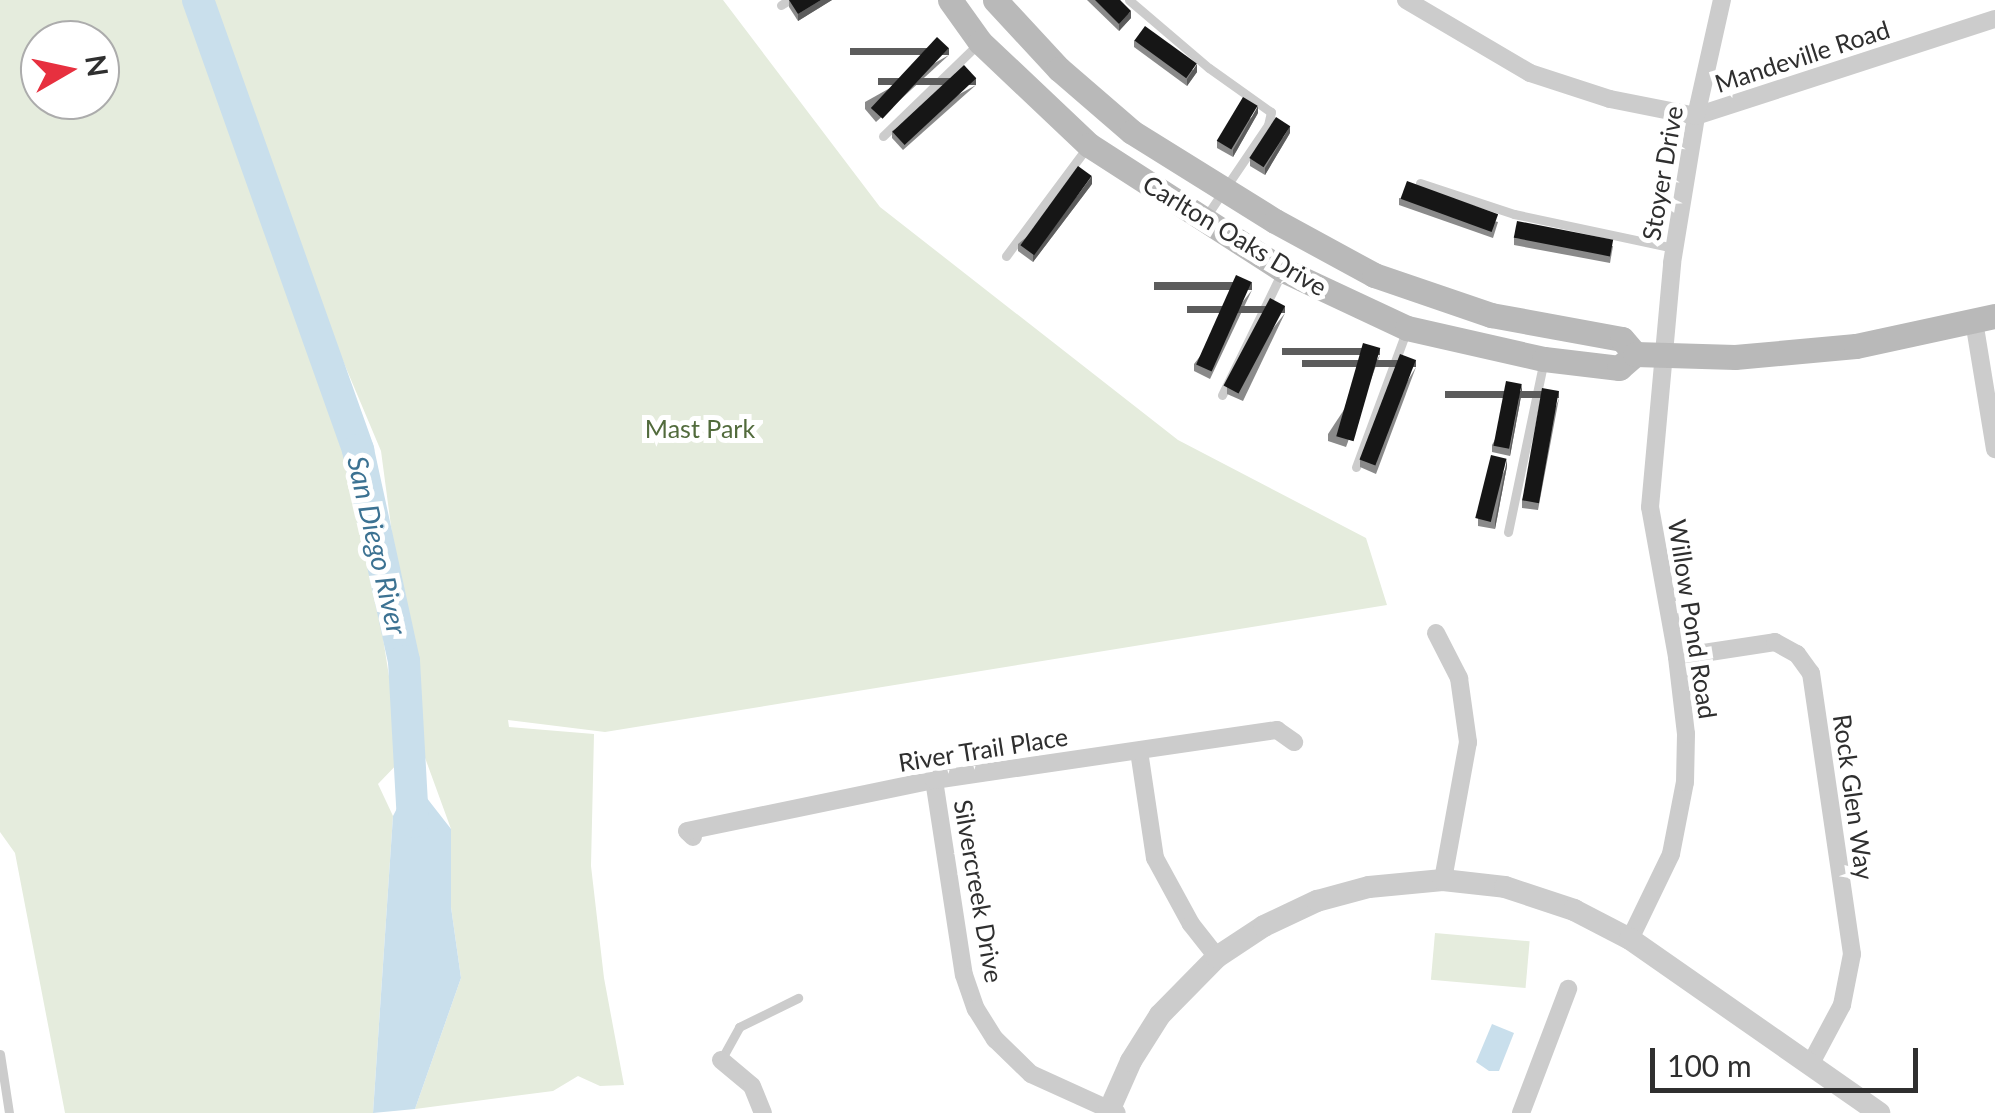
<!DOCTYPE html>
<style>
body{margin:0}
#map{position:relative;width:1995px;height:1113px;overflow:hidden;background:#fff;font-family:Lato,sans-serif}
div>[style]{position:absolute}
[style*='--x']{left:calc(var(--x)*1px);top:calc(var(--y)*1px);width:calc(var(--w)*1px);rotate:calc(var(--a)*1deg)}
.green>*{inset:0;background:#e5ecdd;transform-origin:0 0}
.water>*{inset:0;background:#c9dfec}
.river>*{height:32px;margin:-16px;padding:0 16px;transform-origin:16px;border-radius:16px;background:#c9dfec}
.service>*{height:9px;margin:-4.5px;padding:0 4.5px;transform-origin:4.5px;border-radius:4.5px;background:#ccc}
.minor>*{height:18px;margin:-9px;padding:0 9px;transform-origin:9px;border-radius:9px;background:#ccc}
.tertiary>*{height:22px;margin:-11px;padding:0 11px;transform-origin:11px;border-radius:11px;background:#ccc}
.secondary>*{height:25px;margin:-12.5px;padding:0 12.5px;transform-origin:12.5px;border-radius:12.5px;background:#b9b9b9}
.wall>*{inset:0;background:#8a8a8a}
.shaded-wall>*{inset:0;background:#5c5c5c;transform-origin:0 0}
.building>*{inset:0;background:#161616;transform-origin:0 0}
span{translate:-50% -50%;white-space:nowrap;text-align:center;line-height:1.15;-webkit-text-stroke:10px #fff;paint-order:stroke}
.street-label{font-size:25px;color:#2f2f2f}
.park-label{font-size:25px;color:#526b3c}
.water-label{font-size:28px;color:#3c7292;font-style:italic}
.north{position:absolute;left:20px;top:20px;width:100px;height:100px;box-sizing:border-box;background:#fff;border:2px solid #acacac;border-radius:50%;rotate:81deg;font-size:28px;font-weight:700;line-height:40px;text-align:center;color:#2f2f2f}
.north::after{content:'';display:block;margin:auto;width:35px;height:45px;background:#e7303f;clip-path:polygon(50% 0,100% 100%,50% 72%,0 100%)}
.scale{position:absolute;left:1650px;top:1048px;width:268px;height:45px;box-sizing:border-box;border:5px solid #2f2f2f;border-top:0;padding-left:12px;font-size:30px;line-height:35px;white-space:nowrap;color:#2f2f2f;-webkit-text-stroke:8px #fff;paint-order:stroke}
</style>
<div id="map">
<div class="green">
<i style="clip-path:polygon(evenodd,0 0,185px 0,348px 457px,372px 568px,402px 759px,378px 784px,393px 816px,373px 1113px,65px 1113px,15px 853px,0 832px,0 0,40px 40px,100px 40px,100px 100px,40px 100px,40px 40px)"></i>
<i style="clip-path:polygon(208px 0,723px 0,880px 207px,1178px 440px,1366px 538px,1387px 605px,605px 732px,508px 720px,509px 727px,594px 734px,591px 866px,604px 978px,624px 1085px,600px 1086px,578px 1076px,553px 1091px,415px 1109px,461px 978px,451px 907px,451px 829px,420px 744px,381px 451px,258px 159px)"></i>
<i style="left:1435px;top:933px;width:95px;height:47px;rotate:5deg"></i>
</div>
<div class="water">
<i style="clip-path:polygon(412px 779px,451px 829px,451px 907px,461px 978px,415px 1109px,373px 1113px,393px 816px)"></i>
<i style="clip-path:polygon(1492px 1024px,1514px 1033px,1499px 1071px,1489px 1071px,1476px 1062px)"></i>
</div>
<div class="river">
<i style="--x:198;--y:0;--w:478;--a:70.4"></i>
<i style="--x:358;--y:450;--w:216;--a:77.7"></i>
<i style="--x:404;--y:661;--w:161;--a:86.8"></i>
</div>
<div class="service">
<i style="--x:1129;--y:0;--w:105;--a:40.4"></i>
<i style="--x:1209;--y:68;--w:76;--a:35.4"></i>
<i style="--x:1271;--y:112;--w:13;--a:103"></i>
<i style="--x:1268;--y:125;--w:112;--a:124.1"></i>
<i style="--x:781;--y:5;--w:9;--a:-32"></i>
<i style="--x:883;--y:136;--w:132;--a:-44.1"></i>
<i style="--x:1420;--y:183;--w:99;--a:18.3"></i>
<i style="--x:1514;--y:214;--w:164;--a:12"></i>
<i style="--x:1006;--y:256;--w:137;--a:-53.3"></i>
<i style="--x:1222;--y:395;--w:137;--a:-64"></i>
<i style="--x:1356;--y:467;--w:147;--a:-69.7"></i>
<i style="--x:1508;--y:532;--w:172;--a:-78.2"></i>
<i style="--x:0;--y:1054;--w:60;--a:81.3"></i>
<i style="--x:721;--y:1060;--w:38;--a:-61"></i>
<i style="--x:739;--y:1027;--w:66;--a:-26.2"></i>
</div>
<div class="minor">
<i style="--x:1406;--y:0;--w:144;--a:30.5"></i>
<i style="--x:1530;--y:73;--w:84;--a:18"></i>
<i style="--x:1610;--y:99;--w:88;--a:11.2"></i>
<i style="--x:1696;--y:116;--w:314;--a:-18"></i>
<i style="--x:1974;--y:321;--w:130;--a:80.7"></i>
<i style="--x:1436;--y:633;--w:51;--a:62.9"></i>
<i style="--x:1459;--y:678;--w:65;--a:82"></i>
<i style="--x:1468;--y:742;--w:140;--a:100.3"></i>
<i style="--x:1677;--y:657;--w:99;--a:-8.7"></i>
<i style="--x:1775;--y:642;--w:25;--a:29"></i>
<i style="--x:1797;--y:654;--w:24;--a:54"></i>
<i style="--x:1811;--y:673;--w:284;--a:81.7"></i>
<i style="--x:1852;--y:954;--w:52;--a:101.1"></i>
<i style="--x:1842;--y:1005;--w:68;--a:118.1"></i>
<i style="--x:1139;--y:751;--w:108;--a:81.5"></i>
<i style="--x:1155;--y:858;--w:75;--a:61.4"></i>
<i style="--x:1191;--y:924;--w:42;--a:51.8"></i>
<i style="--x:934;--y:780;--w:197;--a:81.3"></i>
<i style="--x:964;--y:975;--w:36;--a:71"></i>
<i style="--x:976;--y:1009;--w:36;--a:58"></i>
<i style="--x:995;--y:1039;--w:50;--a:44.2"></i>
<i style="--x:1031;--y:1074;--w:94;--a:24.4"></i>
<i style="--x:693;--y:837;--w:8;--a:-135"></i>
<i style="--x:687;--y:831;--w:252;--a:-11.7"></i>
<i style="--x:934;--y:780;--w:347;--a:-8.3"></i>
<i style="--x:1277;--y:730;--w:21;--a:35"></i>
<i style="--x:1630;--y:939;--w:94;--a:-64.2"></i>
<i style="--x:1671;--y:854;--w:73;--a:-79"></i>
<i style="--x:1685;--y:782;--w:48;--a:-88.8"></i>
<i style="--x:1686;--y:734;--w:78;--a:-96.7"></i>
<i style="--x:1677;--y:657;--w:152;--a:-100.2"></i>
<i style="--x:1650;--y:507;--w:245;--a:-84.8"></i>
<i style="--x:1672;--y:263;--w:149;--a:-80.7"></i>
<i style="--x:1696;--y:116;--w:119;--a:-77.4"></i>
<i style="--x:721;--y:1060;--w:40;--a:40"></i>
<i style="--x:752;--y:1086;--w:29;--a:68"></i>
<i style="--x:1521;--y:1113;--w:133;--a:-69.2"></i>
</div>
<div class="tertiary">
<i style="--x:1108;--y:1113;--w:57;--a:-66.1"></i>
<i style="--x:1131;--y:1061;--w:54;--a:-57.8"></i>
<i style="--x:1160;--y:1015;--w:81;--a:-45.5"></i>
<i style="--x:1217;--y:957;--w:56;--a:-33.4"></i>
<i style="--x:1264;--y:926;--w:59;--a:-25.3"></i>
<i style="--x:1317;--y:901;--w:54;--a:-15.1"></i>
<i style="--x:1369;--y:887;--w:74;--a:-5.4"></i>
<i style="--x:1443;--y:880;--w:62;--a:6.4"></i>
<i style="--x:1505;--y:887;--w:73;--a:18.4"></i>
<i style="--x:1574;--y:910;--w:63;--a:27.4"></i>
<i style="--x:1630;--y:939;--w:304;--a:34.9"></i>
</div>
<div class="secondary">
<i style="--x:950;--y:0;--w:52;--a:54.5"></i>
<i style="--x:980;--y:42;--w:150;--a:43.4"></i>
<i style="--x:1089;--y:145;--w:231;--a:32.8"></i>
<i style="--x:1283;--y:270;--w:137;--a:25.1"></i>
<i style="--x:1407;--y:328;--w:140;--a:12.8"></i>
<i style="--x:1544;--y:359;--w:76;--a:6.8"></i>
<i style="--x:1619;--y:368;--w:21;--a:-41"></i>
<i style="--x:995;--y:0;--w:94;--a:47.2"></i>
<i style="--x:1059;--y:69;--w:96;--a:40.8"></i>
<i style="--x:1132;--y:132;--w:168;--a:31.9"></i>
<i style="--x:1275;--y:221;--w:113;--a:28.6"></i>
<i style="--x:1374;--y:275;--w:124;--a:18.9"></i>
<i style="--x:1491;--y:315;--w:133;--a:10.4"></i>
<i style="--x:1622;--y:339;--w:20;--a:49"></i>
<i style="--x:1635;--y:354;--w:100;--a:1.7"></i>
<i style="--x:1735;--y:357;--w:121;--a:-5.2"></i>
<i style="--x:1856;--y:346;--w:142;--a:-12.2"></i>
</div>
<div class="wall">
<i style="clip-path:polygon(789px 0,832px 0,798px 21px,789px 7px)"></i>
<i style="clip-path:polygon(1087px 0,1120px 0,1131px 18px,1119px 31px)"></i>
<i style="clip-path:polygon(1134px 40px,1197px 72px,1187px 86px,1134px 47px)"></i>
<i style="clip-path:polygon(949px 55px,876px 122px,865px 109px,865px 102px)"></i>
<i style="clip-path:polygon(976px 85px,903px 150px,892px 138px,892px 131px)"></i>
<i style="clip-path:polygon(1258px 113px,1233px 157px,1217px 148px,1217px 141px)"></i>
<i style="clip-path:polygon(1290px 133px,1265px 175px,1250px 166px,1250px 159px)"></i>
<i style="clip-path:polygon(1092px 184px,1033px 262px,1018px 251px,1018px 244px)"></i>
<i style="clip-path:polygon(1399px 198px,1498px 222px,1493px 238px,1399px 205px)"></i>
<i style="clip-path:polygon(1514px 238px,1613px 246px,1610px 263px,1514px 245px)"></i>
<i style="clip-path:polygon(1252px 290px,1210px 379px,1194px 371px,1194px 364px)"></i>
<i style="clip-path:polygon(1285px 313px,1243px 401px,1227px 394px,1227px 387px)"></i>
<i style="clip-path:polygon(1380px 355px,1346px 447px,1328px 441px,1328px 434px)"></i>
<i style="clip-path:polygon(1416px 367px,1376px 474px,1360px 467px,1360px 460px)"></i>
<i style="clip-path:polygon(1522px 391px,1510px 456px,1492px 452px,1492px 445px)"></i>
<i style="clip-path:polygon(1559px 398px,1538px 510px,1522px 508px,1522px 500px)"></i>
<i style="clip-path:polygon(1507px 466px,1495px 529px,1478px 526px,1478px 519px)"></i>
</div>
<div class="shaded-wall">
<i style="clip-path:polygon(821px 0,832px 0,798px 21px,798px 14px)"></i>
<i style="clip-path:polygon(1131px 11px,1131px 18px,1119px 31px,1119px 24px)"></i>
<i style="left:949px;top:48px;width:7px;height:99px;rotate:90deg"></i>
<i style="clip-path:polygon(1197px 64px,1197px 72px,1187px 86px,1187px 79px)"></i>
<i style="left:976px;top:78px;width:7px;height:98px;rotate:90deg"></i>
<i style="clip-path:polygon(1258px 106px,1258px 113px,1233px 157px,1233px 150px)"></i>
<i style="clip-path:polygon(1290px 126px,1290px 133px,1265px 175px,1265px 168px)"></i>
<i style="clip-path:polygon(1092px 176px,1092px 184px,1033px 262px,1033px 255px)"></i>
<i style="left:1252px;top:282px;width:8px;height:98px;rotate:90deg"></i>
<i style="left:1285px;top:306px;width:7px;height:98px;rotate:90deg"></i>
<i style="left:1380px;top:348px;width:7px;height:98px;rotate:90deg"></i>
<i style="left:1416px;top:360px;width:7px;height:114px;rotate:90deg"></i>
<i style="clip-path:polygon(1522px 384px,1522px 391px,1510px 456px,1510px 449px)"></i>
<i style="left:1559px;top:391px;width:7px;height:114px;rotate:90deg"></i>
<i style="clip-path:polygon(1507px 459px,1507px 466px,1495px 529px,1495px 522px)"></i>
</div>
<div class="building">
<i style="clip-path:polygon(789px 0,821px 0,798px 14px)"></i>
<i style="clip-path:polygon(1095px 0,1120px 0,1131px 11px,1119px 24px)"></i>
<i style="left:1145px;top:26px;width:64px;height:18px;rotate:36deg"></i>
<i style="left:937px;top:37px;width:16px;height:97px;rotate:43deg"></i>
<i style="left:964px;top:65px;width:18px;height:98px;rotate:47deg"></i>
<i style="left:1243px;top:97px;width:17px;height:51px;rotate:31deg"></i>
<i style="left:1276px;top:117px;width:17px;height:49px;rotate:33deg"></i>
<i style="left:1078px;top:166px;width:17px;height:98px;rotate:36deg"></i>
<i style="left:1407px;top:181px;width:97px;height:19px;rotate:20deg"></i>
<i style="left:1517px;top:221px;width:98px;height:17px;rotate:11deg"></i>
<i style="left:1236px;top:275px;width:17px;height:98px;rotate:24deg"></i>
<i style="left:1270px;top:298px;width:17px;height:99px;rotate:28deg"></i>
<i style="left:1363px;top:343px;width:18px;height:97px;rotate:16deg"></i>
<i style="left:1400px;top:354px;width:17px;height:113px;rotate:21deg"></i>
<i style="left:1506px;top:381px;width:16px;height:66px;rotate:11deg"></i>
<i style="left:1542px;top:388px;width:17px;height:114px;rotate:10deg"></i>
<i style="left:1491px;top:455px;width:16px;height:65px;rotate:14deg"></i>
</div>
<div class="street-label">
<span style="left:1802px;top:56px;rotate:-18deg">Mandeville Road</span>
<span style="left:1662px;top:173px;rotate:-80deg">Stoyer Drive</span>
<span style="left:1235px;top:235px;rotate:31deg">Carlton Oaks Drive</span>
<span style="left:1693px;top:619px;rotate:81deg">Willow Pond Road</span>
<span style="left:983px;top:749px;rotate:-9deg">River Trail Place</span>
<span style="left:1854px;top:797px;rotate:82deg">Rock Glen Way</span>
<span style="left:979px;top:891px;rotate:80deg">Silvercreek Drive</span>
</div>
<div class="park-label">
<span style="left:700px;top:428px">Mast Park</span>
</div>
<div class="water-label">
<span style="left:378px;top:545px;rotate:77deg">San Diego River</span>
</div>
<div class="north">N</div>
<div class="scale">100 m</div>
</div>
